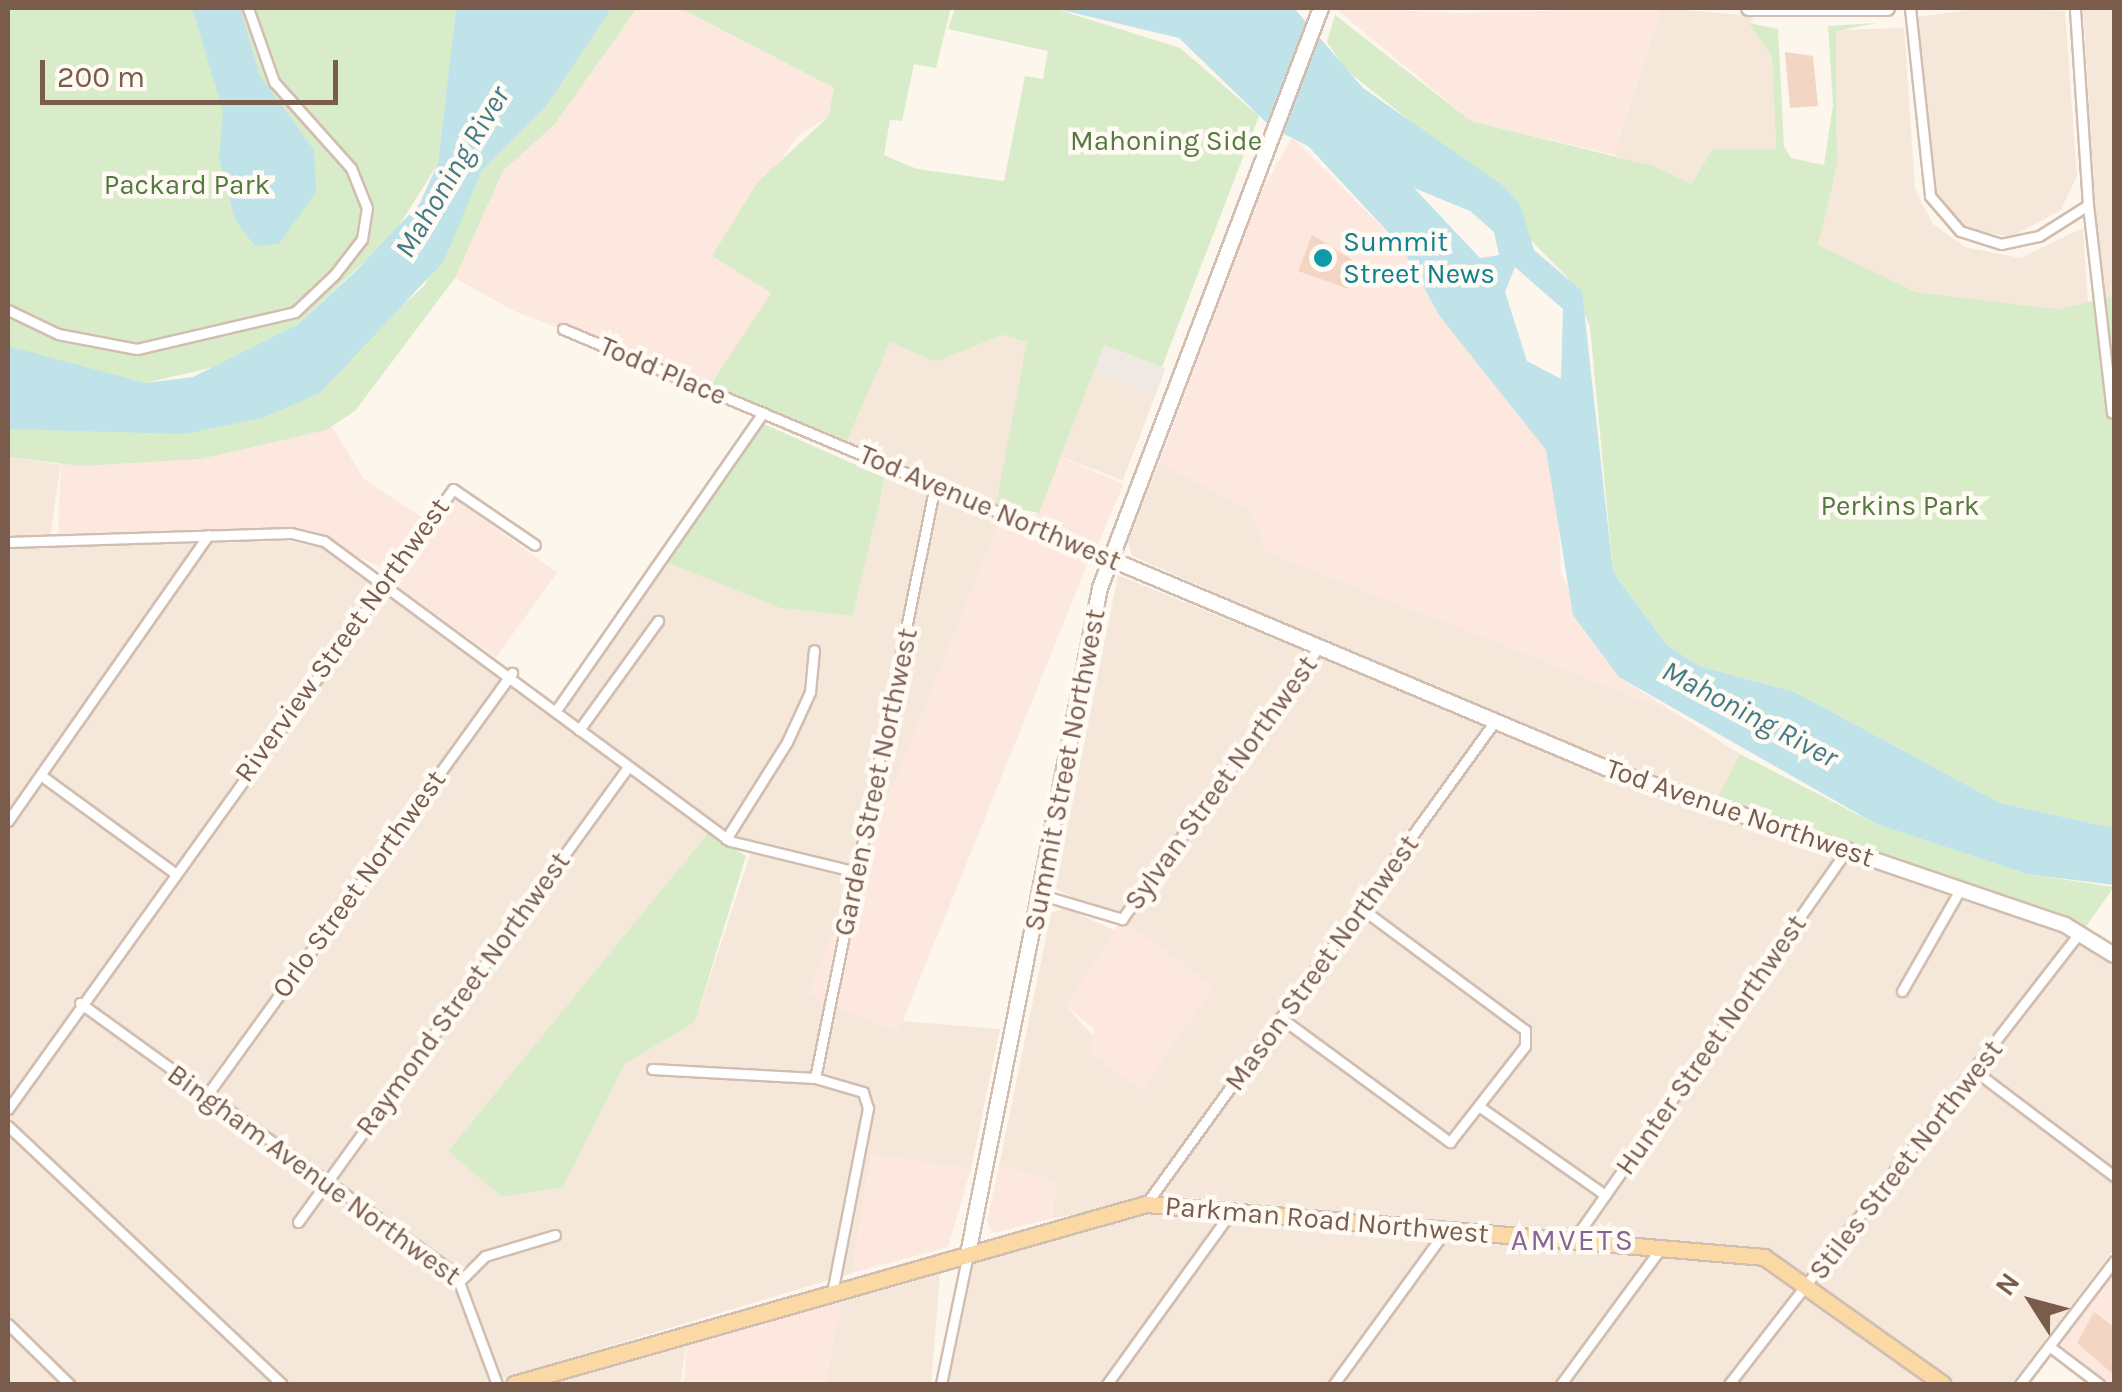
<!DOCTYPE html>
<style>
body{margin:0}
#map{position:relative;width:2122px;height:1392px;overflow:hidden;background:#fdf6ec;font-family:Karla,sans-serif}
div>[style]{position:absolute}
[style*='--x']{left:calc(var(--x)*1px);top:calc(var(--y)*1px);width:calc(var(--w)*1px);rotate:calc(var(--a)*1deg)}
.residential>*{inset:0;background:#f5e8da;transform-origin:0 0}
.commercial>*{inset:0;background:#fde8e0;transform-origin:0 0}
.industrial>*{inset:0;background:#efe9e4;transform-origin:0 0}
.green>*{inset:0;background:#d8ecc9}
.water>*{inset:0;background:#bfe3e8}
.building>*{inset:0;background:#f3d5c3}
.roads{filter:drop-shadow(2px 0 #d1beb0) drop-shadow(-2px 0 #d1beb0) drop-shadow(0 2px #d1beb0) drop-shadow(0 -2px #d1beb0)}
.minor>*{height:9px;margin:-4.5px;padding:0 4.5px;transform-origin:4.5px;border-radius:4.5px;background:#fff}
.secondary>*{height:14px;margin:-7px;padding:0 7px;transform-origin:7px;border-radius:7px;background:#fff}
.primary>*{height:15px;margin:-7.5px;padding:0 7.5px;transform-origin:7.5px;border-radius:7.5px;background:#fbd9a5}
.dots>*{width:28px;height:28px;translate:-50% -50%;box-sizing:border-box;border:5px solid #fffaf3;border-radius:50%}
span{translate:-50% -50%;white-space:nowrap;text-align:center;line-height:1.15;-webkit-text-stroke:9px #fffaf3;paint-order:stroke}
.park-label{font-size:28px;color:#537a41}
.culture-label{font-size:28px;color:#0d838f}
.left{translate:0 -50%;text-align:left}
.street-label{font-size:28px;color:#7a5c4d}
.water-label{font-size:30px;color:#437c86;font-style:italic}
.neighbourhood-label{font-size:30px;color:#846695;letter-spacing:2.5px}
.frame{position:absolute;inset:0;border:10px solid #7a5c4d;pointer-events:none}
.north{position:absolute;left:1982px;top:1252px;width:100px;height:100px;-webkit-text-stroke:8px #fffaf3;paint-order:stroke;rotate:306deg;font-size:28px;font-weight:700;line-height:40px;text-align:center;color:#7a5c4d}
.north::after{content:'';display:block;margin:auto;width:35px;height:45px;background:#7a5c4d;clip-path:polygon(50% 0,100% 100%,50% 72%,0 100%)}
.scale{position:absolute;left:40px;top:60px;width:298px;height:45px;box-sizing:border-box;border:5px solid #7a5c4d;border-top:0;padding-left:12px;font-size:30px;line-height:35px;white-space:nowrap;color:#7a5c4d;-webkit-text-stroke:8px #fffaf3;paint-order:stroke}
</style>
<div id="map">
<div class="residential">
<i style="clip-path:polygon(1661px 8px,1755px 16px,1750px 23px,1772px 57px,1776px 149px,1713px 149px,1691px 184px,1614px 155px)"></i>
<i style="clip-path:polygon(1982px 8px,2065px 11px,2077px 176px,2061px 210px,2011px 237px,1968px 229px,1931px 188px,1918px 17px)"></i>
<i style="clip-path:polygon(2083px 8px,2114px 8px,2114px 296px,2101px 300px)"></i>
<i style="clip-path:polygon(1904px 28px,1915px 189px,1933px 224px,1965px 247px,2020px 258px,2083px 228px,2088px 302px,2058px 309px,1916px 292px,1818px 245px,1837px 167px,1836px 30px)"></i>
<i style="clip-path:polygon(1002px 335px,1028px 342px,996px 504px,847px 441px,890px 342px,936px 362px)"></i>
<i style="left:1094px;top:371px;width:66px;height:92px;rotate:21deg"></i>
<i style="left:8px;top:457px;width:53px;height:77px;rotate:8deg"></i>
<i style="clip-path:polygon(1159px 462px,1249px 509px,1267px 552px,1674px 712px,1740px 754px,1717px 798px,1534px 732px,1132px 556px,1128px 542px)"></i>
<i style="clip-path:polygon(885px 478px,998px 524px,900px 1021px,1000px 1029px,971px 1169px,871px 1155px,852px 1273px,484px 1384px,8px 1384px,8px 548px,288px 541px,321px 548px,708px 833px,449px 1150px,502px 1197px,563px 1187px,625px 1064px,695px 1022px,754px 843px,718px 829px,566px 713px,574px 693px,665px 562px,780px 608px,853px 616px)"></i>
<i style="clip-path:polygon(1118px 575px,1643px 789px,2051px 925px,2114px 963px,2114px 1249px,2011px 1384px,1953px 1384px,1765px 1250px,1181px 1197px,1053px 1218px,1055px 1181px,999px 1166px,1051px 913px,1066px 908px,1118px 932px,1066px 1006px,1141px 1089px,1213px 988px,1108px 913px,1055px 889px)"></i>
<i style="clip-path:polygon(1146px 1204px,1764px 1257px,1943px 1384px,941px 1384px,968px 1254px)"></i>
<i style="clip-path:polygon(940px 1274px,931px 1384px,825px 1384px,841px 1302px)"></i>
<i style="clip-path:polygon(687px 1342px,680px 1384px,539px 1384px)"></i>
</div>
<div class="commercial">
<i style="clip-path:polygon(637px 8px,680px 8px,834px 88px,828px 117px,798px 136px,713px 256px,771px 293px,711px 384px,516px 312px,455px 278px,503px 171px,555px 124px)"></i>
<i style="clip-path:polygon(1335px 8px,1460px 13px,1661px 8px,1614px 155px,1471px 121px)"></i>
<i style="clip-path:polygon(1292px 137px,1401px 246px,1439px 315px,1523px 411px,1546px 450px,1558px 503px,1561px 574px,1619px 677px,1674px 712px,1267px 552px,1249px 509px,1159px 462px,1260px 194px)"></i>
<i style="clip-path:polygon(332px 427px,364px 479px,423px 518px,383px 568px,291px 527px,58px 536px,61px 464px,201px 459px)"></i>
<i style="left:1060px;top:457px;width:69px;height:69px;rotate:23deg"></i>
<i style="left:453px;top:497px;width:129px;height:105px;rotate:36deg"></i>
<i style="left:998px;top:524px;width:98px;height:508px;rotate:22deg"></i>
<i style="clip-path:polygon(1122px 919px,1214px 987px,1142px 1090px,1089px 1053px,1094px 1029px,1066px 1006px)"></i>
<i style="clip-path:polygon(871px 1155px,971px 1169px,948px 1247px,852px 1273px)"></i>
<i style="clip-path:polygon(999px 1166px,1055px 1181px,1053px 1218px,993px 1233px,987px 1221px)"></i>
<i style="clip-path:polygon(2114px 1267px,2114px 1384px,2109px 1384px,2058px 1343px)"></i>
<i style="clip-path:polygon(841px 1302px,825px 1384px,684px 1384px,687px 1342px)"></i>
</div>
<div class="industrial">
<i style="left:1104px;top:345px;width:66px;height:28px;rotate:21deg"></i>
</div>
<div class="green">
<i style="clip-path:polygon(8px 8px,456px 8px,438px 163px,394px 234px,297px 325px,232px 363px,145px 383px,55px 365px,8px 346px)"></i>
<i style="clip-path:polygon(612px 8px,637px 8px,555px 124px,503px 171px,455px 278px,355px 411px,326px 430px,201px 459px,81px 466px,8px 457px,8px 429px,376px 329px,424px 286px,481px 172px,545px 108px)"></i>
<i style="clip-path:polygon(680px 8px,951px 8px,936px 68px,914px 64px,902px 121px,890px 120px,884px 155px,917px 169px,1004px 181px,1025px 76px,1043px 79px,1048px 51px,948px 29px,955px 8px,1053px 8px,1180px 48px,1259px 116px,1162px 367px,1104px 345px,1039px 513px,996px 504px,1027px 342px,1002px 335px,936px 362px,890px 342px,847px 441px,711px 384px,771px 293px,712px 256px,757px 183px,828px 117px,834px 88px)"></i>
<i style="clip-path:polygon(1335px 15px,1471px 121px,1653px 166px,1691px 184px,1713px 149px,1776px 149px,1772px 57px,1749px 23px,1778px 29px,1784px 146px,1791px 158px,1824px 165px,1833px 105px,1828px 26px,1877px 23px,1836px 31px,1837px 167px,1818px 245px,1916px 292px,2058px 309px,2114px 296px,2114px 828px,2000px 803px,1795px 692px,1699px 666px,1667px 645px,1613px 572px,1590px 327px,1569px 279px,1428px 135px,1346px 70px,1327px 42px)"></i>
<i style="clip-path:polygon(764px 424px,885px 478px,853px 616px,780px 608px,660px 560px)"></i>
<i style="clip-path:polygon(1740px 754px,1876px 824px,2027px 874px,2114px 887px,2085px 928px,1717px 798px)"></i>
<i style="clip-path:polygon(708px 833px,746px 856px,695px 1022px,625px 1064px,563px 1187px,502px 1197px,448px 1151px)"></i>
</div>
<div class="water">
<i style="clip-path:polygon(192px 8px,240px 8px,260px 76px,314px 150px,316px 192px,279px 244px,255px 246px,235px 220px,219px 158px,223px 111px)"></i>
<i style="clip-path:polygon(456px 8px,612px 8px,545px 108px,481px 172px,444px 261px,320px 393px,262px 418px,184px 434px,8px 429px,8px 346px,145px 383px,193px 377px,297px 325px,356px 271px,420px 203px,438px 163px)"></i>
<i style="clip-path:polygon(evenodd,1053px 8px,1294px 8px,1363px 88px,1502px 185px,1520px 204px,1534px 250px,1582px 291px,1613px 572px,1667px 645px,1699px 666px,1795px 692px,2000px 803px,2114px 828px,2114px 885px,2027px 874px,1876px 824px,1619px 677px,1573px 615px,1546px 450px,1439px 315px,1401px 246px,1308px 146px,1272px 128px,1179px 38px,1053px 8px,1414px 188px,1470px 211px,1494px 232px,1499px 255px,1480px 258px,1414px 188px,1053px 8px,1515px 267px,1563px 309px,1561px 379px,1527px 361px,1505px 292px,1515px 267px)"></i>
</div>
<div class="building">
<i style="clip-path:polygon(1785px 52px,1813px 56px,1818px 106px,1790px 108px)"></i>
<i style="clip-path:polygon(1312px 235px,1359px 264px,1349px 289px,1298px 271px)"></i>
<i style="clip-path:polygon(2094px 1312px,2114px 1327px,2114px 1375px,2077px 1343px)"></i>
</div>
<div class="roads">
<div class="minor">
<i style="--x:1910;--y:8;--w:189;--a:83.9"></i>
<i style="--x:1930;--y:196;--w:46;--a:49.4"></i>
<i style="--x:1960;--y:231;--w:43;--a:17.6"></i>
<i style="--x:2001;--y:244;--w:39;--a:-12"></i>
<i style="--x:2039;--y:236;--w:58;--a:-32.3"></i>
<i style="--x:2088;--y:205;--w:197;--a:-93.8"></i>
<i style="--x:2088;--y:205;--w:209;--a:83.4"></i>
<i style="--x:8;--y:310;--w:55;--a:25.6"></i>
<i style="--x:58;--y:334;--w:80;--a:10.8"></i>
<i style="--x:137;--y:349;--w:162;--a:-13.2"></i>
<i style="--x:295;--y:312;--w:55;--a:-43.5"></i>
<i style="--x:335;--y:274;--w:44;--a:-52.4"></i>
<i style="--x:362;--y:239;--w:31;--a:-81"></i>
<i style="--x:367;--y:208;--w:43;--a:-111.8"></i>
<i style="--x:351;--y:168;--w:115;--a:-131.8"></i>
<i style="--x:274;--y:82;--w:78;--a:-109.4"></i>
<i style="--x:563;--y:329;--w:593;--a:22.81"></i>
<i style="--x:8;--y:542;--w:283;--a:-1.8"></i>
<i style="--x:291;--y:533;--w:34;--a:14"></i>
<i style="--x:324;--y:541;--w:505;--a:36.46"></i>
<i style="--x:730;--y:841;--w:131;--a:13.7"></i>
<i style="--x:557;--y:709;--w:361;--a:-55.2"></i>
<i style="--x:579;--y:730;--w:135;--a:-54.1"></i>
<i style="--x:42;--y:776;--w:162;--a:36.2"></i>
<i style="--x:8;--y:821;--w:349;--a:-55"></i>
<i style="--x:726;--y:839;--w:115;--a:-57.8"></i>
<i style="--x:787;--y:742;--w:55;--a:-65.3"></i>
<i style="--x:810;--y:692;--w:42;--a:-84.6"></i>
<i style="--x:1042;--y:895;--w:84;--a:16.7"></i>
<i style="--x:1122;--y:919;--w:336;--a:-54.1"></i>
<i style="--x:1902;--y:991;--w:119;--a:-60.2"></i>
<i style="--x:80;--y:1003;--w:463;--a:35.8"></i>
<i style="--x:456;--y:1274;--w:117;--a:69.6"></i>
<i style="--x:1281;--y:1018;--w:210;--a:36.3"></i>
<i style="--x:1450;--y:1142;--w:122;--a:-52"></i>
<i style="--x:1525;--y:1046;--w:16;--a:-90"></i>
<i style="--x:1525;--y:1030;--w:203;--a:-143.4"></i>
<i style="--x:652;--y:1069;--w:163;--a:3.2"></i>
<i style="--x:815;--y:1078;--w:50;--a:16.3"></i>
<i style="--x:863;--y:1092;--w:17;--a:73"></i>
<i style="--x:868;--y:1108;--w:189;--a:101"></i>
<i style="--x:1975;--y:1071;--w:174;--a:37.1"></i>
<i style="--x:815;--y:1078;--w:605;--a:-78.56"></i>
<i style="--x:207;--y:1095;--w:521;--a:-54.14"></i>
<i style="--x:1480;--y:1107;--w:153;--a:35.1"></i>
<i style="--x:8;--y:1109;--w:763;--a:-54.33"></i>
<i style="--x:453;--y:489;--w:99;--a:34.3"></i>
<i style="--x:8;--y:1126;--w:376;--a:43.3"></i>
<i style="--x:1146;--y:1204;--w:596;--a:-54.15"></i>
<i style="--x:298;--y:1222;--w:562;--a:-54.05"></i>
<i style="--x:1573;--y:1241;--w:480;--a:-55"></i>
<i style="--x:462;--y:1279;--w:33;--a:-45"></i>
<i style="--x:485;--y:1256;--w:73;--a:-16.7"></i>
<i style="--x:8;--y:1324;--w:86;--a:44.5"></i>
<i style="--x:2049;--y:1346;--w:63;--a:37.2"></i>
<i style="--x:941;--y:1384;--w:133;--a:-78.3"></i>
<i style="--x:1107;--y:1384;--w:213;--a:-54.2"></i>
<i style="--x:1334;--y:1384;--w:190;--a:-54"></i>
<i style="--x:1561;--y:1384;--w:167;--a:-53.7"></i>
<i style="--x:1729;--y:1384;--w:572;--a:-52.17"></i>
<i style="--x:2020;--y:1384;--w:155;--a:-52.6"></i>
</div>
<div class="secondary">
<i style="--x:1749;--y:8;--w:138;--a:0"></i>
<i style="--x:1110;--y:559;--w:546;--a:22.85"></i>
<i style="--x:1613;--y:771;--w:478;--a:18.8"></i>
<i style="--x:2065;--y:925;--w:57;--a:31.5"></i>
<i style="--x:968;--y:1254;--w:679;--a:-78.79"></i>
<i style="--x:1100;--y:588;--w:621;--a:-69.14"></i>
</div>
<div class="primary">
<i style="--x:514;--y:1384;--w:657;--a:-15.9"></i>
<i style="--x:1146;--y:1204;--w:620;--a:4.9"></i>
<i style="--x:1764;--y:1257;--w:219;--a:35.4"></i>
</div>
</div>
<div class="dots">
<i style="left:1323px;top:258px;background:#0f9aa8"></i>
</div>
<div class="park-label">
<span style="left:1166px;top:141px">Mahoning Side</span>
<span style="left:187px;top:185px">Packard Park</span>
<span style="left:1900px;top:506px">Perkins Park</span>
</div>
<div class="culture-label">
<span class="left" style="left:1343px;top:258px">Summit<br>Street News</span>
</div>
<div class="street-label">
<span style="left:663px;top:371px;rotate:23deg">Todd Place</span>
<span style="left:990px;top:508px;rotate:23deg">Tod Avenue Northwest</span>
<span style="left:342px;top:640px;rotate:-54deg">Riverview Street Northwest</span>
<span style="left:1065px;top:770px;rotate:-79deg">Summit Street Northwest</span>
<span style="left:876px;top:782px;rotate:-78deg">Garden Street Northwest</span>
<span style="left:1221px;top:783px;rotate:-54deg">Sylvan Street Northwest</span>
<span style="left:1740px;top:813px;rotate:19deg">Tod Avenue Northwest</span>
<span style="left:359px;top:884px;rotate:-54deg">Orlo Street Northwest</span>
<span style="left:1322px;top:963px;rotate:-54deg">Mason Street Northwest</span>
<span style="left:463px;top:994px;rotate:-54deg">Raymond Street Northwest</span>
<span style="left:1711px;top:1045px;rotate:-55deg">Hunter Street Northwest</span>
<span style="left:1906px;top:1160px;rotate:-52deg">Stiles Street Northwest</span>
<span style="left:314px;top:1175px;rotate:36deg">Bingham Avenue Northwest</span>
<span style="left:1327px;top:1220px;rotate:5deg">Parkman Road Northwest</span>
</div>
<div class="water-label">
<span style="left:452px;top:172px;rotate:-59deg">Mahoning River</span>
<span style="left:1750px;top:714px;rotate:28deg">Mahoning River</span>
</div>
<div class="neighbourhood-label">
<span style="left:1573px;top:1240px">AMVETS</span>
</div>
<div class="frame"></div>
<div class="north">N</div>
<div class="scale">200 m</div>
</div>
